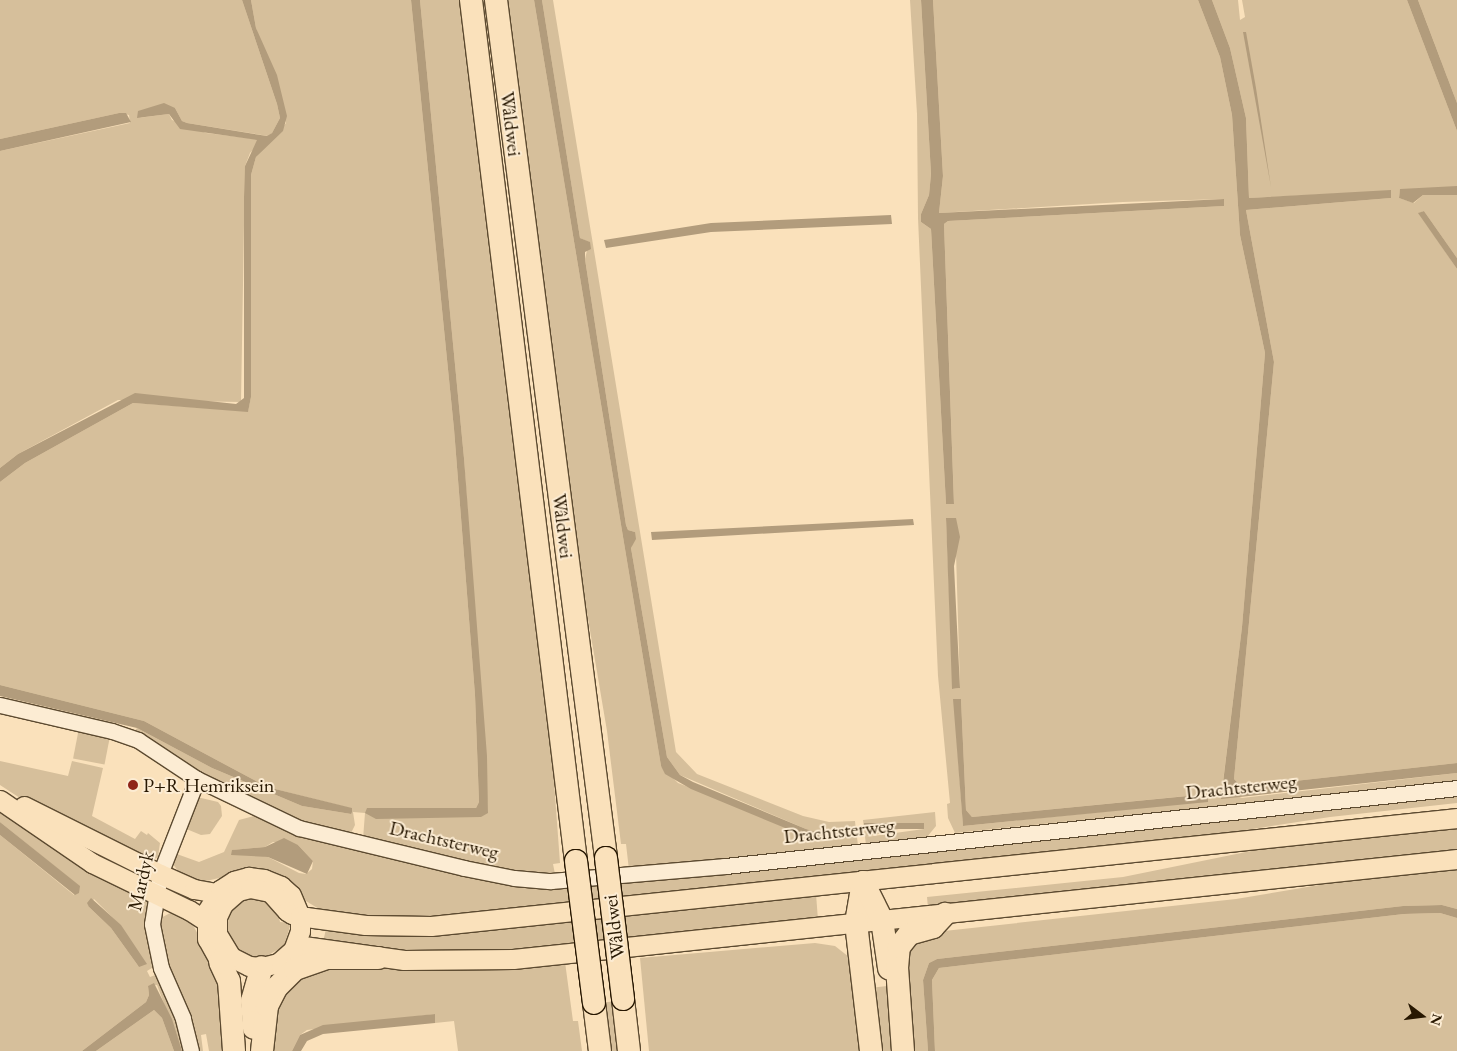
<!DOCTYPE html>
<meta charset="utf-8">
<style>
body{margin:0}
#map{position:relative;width:1457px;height:1051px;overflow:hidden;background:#fae1bb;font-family:"EB Garamond",serif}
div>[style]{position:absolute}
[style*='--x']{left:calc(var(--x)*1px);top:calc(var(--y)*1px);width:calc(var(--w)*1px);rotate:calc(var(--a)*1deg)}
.green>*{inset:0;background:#d6bf9b;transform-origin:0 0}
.water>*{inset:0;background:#b29c7c;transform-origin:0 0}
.roads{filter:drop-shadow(1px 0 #5c4a30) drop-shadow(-1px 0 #5c4a30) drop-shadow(0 1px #5c4a30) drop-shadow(0 -1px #5c4a30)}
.minor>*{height:15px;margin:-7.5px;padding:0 7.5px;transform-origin:7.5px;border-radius:7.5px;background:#fcecd3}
.major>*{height:19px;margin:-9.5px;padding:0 9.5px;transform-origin:9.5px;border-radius:9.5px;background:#fae1bb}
.highway>*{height:22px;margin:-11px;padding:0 11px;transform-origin:11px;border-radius:11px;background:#fae1bb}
.bridges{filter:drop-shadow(1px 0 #271701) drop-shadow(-1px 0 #271701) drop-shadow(0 1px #271701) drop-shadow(0 -1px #271701)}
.highway-bridge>*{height:22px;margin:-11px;padding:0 11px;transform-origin:11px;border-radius:11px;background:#fae1bb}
.dots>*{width:14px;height:14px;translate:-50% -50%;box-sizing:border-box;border:2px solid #fcecd3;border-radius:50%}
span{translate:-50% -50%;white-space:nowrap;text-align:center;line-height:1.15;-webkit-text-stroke:4px #fcecd3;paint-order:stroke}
.street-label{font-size:20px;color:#271701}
.poi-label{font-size:20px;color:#271701}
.left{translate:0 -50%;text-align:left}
.north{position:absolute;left:1397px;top:991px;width:50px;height:50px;-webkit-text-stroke:4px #fcecd3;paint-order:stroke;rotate:105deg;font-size:14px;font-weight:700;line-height:20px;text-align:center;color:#271701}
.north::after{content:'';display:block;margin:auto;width:18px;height:22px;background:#271701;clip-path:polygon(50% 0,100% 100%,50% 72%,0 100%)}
</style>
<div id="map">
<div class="green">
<i style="clip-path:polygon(0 0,242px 0,277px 104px,280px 118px,272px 133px,268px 136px,187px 123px,182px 121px,175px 108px,138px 118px,169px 114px,172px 120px,206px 133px,257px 139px,258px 144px,250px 153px,245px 166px,241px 402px,118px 400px,18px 454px,0 468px,0 151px,130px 123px,129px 115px,119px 113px,0 139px)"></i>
<i style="clip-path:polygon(251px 0,411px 0,454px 429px,475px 695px,479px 802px,476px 808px,367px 808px,488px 813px,464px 458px,420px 0,460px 0,549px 714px,560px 863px,553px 864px,555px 874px,515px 872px,363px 839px,365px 813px,353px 812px,355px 825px,350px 835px,302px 824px,238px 795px,134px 732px,137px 728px,212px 768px,302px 806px,351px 814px,350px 808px,267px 787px,144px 721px,0 685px,0 482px,25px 463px,133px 403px,248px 411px,251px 397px,251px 175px,256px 157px,286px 123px,256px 28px)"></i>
<i style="clip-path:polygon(507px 0,534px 0,661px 766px,678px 783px,824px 840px,857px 837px,858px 846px,629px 870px,626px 844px,621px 844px,607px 731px,584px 595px)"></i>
<i style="clip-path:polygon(542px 0,553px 0,676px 752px,697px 774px,803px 816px,829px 822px,855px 821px,856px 831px,825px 834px,806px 829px,680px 775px,667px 757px,631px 548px,635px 532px,628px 530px,626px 525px,585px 259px,589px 242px,580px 238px)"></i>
<i style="clip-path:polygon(evenodd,910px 0,921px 0,931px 174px,929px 195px,921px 214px,921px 222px,931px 229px,946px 504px,954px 503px,944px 224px,948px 221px,1224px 206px,1224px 199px,1123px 202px,939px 213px,943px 176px,933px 0,1198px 0,1220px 57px,1232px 115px,1240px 235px,1265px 353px,1242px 627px,1222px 790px,1242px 798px,1457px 773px,1457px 782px,955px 833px,948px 818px,947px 804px,950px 803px,938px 676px,918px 218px,917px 114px,910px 0,946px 518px,956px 553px,960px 688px,953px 689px,946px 518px,910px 0,954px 699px,961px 699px,966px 810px,972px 817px,1207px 794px,1208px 801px,963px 826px,954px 699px)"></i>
<i style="clip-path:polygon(1212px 0,1238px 0,1240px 20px,1245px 17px,1242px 0,1407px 0,1457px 131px,1457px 191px,1457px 187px,1400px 190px,1399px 198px,1414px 203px,1423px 195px,1457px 195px,1457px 258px,1424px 211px,1419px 213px,1457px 269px,1457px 763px,1242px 787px,1234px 779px,1274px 362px,1246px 210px,1391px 198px,1391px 191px,1249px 198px,1246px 118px,1230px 48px)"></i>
<i style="clip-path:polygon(1418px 0,1457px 0,1457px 103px,1426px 21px)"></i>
<i style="left:79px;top:728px;width:32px;height:31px;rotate:11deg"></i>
<i style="clip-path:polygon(0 761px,68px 776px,72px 761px,103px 768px,92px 816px,135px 839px,141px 831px,147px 835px,148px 833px,160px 843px,158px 857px,151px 861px,23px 800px,0 785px)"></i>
<i style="clip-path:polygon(evenodd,1457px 793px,1457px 803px,1330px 817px,1180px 840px,457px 916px,404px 919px,324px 912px,301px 898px,228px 876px,206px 881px,182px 876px,172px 863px,174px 853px,199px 862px,224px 852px,239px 820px,254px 816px,298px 834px,514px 883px,1457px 793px,273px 842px,298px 845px,313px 861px,312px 869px,306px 874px,299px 873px,268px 857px,233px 850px,265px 847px,273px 842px)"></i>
<i style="clip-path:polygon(197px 797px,218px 802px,221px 806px,222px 816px,210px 834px,201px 835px,184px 828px)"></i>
<i style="clip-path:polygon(evenodd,0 806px,147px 899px,155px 966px,147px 971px,150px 977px,158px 974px,189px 1051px,182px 1051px,157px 985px,148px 986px,149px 995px,146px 1002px,82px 1051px,0 1051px,0 835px,74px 895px,79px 886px,0 822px,0 806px,94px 899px,121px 926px,139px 967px,111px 928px,89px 907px,94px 899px)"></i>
<i style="clip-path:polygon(evenodd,935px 812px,936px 826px,927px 837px,919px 840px,866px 845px,863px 820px,935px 812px,923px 823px,924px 829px,866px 837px,923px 823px)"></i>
<i style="clip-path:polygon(1457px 826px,1457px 851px,928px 908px,927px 897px,1123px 877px,1286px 844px)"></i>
<i style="clip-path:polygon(1457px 866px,1457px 909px,1442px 905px,1403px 906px,937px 959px,929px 963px,923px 980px,928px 1051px,912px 1051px,907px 949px,935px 932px,1236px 899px,1379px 875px)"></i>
<i style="clip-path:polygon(816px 894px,818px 920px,472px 955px,413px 954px,323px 942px,326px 929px)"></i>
<i style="clip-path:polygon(256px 898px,266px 901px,278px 913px,280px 922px,291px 923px,284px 946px,265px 957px,250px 956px,240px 951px,226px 930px,231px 910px,241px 900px)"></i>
<i style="clip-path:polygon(172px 912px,184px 915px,192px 923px,218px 973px,226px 1051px,209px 1051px,206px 1034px,201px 1035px,203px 1051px,195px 1051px,166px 969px,159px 919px)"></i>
<i style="clip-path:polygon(1440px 913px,1457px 918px,1457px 1051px,935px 1051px,932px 980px,939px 968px,1404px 914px)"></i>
<i style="clip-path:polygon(815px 943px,835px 946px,849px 957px,864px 1051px,649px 1051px,640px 958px)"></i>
<i style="clip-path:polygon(339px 962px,451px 970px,565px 962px,573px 1021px,578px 1021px,582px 1051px,458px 1051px,454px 1021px,435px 1023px,435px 1014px,307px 1030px,300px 1035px,292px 1051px,269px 1051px,268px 1017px,286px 984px)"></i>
<i style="left:887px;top:986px;width:65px;height:15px;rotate:83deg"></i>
<i style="left:616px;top:1001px;width:50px;height:12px;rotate:83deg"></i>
<i style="clip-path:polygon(154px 1010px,162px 1018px,174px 1051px,96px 1051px)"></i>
</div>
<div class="water">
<i style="clip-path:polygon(242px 0,251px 0,256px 28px,277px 75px,287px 116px,283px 131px,256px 157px,251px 175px,251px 397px,248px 412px,133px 403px,25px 463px,0 482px,0 468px,18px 454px,135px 393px,236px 404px,244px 398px,244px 197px,245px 166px,257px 140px,180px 129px,169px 114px,137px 118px,138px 111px,164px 103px,175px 108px,182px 121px,187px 123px,267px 136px,272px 133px,280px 118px,277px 104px)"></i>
<i style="clip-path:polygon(411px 0,420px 0,464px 458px,487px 756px,488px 813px,481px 817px,376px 819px,365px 813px,367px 808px,476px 808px,479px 802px,475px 695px,454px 429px)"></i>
<i style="clip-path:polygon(534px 0,542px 0,580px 238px,590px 242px,591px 249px,585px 252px,585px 259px,626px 525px,628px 530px,635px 532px,636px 539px,631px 548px,667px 757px,680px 775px,693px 782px,806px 829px,825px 834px,856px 831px,857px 837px,824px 840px,807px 837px,691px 789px,665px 774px,661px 766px)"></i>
<i style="clip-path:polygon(921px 0,933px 0,943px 176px,939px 213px,1224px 199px,1224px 206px,948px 221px,944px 224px,954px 504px,946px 504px,931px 229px,921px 222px,921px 214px,929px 195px,931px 174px)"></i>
<i style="clip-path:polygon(1198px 0,1212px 0,1230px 48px,1246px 118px,1249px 198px,1391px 190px,1391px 198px,1246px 210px,1274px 362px,1234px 779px,1242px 787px,1457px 763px,1457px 773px,1221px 799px,1242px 627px,1265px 353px,1240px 235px,1232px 115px,1220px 57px)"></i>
<i style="clip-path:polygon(1407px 0,1418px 0,1457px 103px,1457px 131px)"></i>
<i style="clip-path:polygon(1243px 32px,1246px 32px,1256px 88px,1271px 187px)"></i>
<i style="clip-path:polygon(119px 113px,126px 113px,131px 122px,0 151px,0 139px)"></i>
<i style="clip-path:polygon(1457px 186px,1457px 195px,1423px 195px,1413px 203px,1399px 198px,1400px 189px)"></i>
<i style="clip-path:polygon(1424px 211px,1457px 258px,1457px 269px,1418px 213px)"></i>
<i style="clip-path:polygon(891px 215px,892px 224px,711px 232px,606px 248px,604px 240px,711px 223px)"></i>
<i style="clip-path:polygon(946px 518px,956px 518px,960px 537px,954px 566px,960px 688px,952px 689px)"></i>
<i style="clip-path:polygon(913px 519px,914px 525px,652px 540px,651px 532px)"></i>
<i style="clip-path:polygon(0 685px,144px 721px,267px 787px,352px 808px,352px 812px,351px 814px,302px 806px,212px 768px,137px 728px,0 696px)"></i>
<i style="clip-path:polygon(953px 699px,961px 699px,966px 810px,972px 817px,1208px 794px,1208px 802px,963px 826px)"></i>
<i style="clip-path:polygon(0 822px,80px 886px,79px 893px,75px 895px,0 835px)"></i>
<i style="left:924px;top:823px;width:6px;height:60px;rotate:90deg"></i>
<i style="clip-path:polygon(284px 838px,298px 845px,313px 861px,307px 874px,268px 857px,231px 855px,232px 850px,265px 847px)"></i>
<i style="clip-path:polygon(91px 898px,121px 925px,147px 964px,139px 967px,111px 928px,89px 907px,87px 903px)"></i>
<i style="clip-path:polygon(1442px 905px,1457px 909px,1457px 918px,1440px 913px,1404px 914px,939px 968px,932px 980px,935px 1051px,928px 1051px,923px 980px,929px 963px,937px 959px,1403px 906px)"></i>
<i style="clip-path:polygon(154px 983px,172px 1019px,182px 1051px,174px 1051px,162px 1018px,154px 1010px,96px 1051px,82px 1051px,146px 1002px,149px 995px,148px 986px)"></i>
<i style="clip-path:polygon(435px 1014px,435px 1023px,323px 1034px,307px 1041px,301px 1051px,292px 1051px,300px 1035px,323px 1025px)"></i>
</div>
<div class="roads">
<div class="minor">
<i style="--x:0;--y:705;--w:115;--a:13.1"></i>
<i style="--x:112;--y:731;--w:28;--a:19"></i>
<i style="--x:138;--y:740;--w:71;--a:33.5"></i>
<i style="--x:197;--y:779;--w:113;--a:25.7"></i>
<i style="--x:299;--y:828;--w:170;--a:13.6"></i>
<i style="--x:464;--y:868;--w:51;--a:11.3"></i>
<i style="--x:514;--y:878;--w:37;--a:5"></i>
<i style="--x:551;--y:881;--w:175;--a:-4.9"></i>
<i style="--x:725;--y:866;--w:736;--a:-6.08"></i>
<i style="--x:191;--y:1051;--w:34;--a:-104"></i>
<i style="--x:183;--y:1018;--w:55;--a:-113.7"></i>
<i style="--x:161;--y:968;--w:45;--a:-101.6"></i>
<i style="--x:152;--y:924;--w:51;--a:-80.9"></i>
<i style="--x:160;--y:874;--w:102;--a:-68.7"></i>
</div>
<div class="major">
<i style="--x:0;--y:800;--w:112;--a:34.4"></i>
<i style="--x:92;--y:863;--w:108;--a:25.9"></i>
<i style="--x:189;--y:910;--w:30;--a:33"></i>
<i style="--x:24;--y:806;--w:152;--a:26.6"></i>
<i style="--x:160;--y:874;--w:37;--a:24"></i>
<i style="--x:194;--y:889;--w:23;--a:10"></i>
<i style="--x:296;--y:945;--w:109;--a:7.9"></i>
<i style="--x:404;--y:960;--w:109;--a:-0.5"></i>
<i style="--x:513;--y:959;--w:949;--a:-6.05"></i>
<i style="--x:220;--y:962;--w:26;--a:-119"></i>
<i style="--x:207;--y:939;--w:28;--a:-90"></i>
<i style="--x:207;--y:911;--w:25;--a:-58"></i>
<i style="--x:220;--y:890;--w:17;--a:-33"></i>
<i style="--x:234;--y:881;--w:15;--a:-16"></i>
<i style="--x:248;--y:877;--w:16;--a:7"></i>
<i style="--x:264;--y:879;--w:18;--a:22"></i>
<i style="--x:281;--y:886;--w:13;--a:42"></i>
<i style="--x:291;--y:895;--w:23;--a:67"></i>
<i style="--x:300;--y:916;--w:15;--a:90"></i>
<i style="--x:300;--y:931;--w:20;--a:110"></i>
<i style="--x:293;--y:950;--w:20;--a:139"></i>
<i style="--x:278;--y:963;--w:16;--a:166"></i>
<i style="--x:262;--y:967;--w:13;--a:-176"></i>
<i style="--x:249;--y:966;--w:20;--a:-153"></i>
<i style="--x:231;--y:957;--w:27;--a:-121"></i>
<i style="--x:217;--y:934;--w:17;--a:-90"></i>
<i style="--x:217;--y:917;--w:14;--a:-65"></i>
<i style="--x:223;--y:904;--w:20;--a:-41"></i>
<i style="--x:238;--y:891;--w:12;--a:-14"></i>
<i style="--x:250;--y:888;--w:20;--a:11"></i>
<i style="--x:270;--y:892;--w:25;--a:48"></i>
<i style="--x:287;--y:911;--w:6;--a:31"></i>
<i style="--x:292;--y:914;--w:8;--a:14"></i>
<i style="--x:300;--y:916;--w:6;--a:9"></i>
<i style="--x:306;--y:917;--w:60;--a:7.7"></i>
<i style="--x:365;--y:925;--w:66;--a:0.9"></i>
<i style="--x:431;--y:926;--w:1032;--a:-6.01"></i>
</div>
<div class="highway">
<i style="--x:471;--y:0;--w:867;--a:83.05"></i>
<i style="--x:496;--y:0;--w:865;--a:82.69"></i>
<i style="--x:863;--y:882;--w:42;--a:99.7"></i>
<i style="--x:856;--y:923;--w:129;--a:83.3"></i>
<i style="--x:863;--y:882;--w:42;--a:63.4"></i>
<i style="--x:882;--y:920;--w:49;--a:81.7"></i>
<i style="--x:220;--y:962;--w:21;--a:65"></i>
<i style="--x:229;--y:981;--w:70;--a:85.9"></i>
<i style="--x:623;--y:999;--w:52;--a:83.4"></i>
<i style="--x:594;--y:1003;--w:48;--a:82.9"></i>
<i style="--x:254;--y:1028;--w:27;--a:-94"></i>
<i style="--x:252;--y:1001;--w:35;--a:-74"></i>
<i style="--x:262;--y:1051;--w:45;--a:-83.7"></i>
<i style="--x:267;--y:1006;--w:20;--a:-63"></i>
<i style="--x:276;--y:988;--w:27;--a:-45"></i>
<i style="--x:295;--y:969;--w:34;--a:-19"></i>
<i style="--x:327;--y:958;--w:51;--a:0"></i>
<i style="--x:903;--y:1051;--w:83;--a:-94.1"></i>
<i style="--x:897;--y:968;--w:21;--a:-85"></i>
<i style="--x:899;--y:947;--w:16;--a:-52"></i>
<i style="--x:909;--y:934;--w:25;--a:-16"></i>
<i style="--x:933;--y:927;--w:18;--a:-47"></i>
</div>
</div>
<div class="bridges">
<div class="highway-bridge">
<i style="--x:606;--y:858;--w:142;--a:83.1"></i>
<i style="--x:576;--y:861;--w:143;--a:82.8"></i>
</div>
</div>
<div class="dots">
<i style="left:133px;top:785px;background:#8f2418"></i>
</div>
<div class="street-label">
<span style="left:511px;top:124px;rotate:83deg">Wâldwei</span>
<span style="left:563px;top:526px;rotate:83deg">Wâldwei</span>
<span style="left:1241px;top:787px;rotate:-6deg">Drachtsterweg</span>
<span style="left:839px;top:831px;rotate:-6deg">Drachtsterweg</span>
<span style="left:444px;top:840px;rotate:13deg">Drachtsterweg</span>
<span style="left:141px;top:881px;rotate:-77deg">Mardyk</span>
<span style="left:614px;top:927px;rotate:-97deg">Wâldwei</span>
</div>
<div class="poi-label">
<span class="left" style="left:143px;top:785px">P+R Hemriksein</span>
</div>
<div class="north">N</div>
</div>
